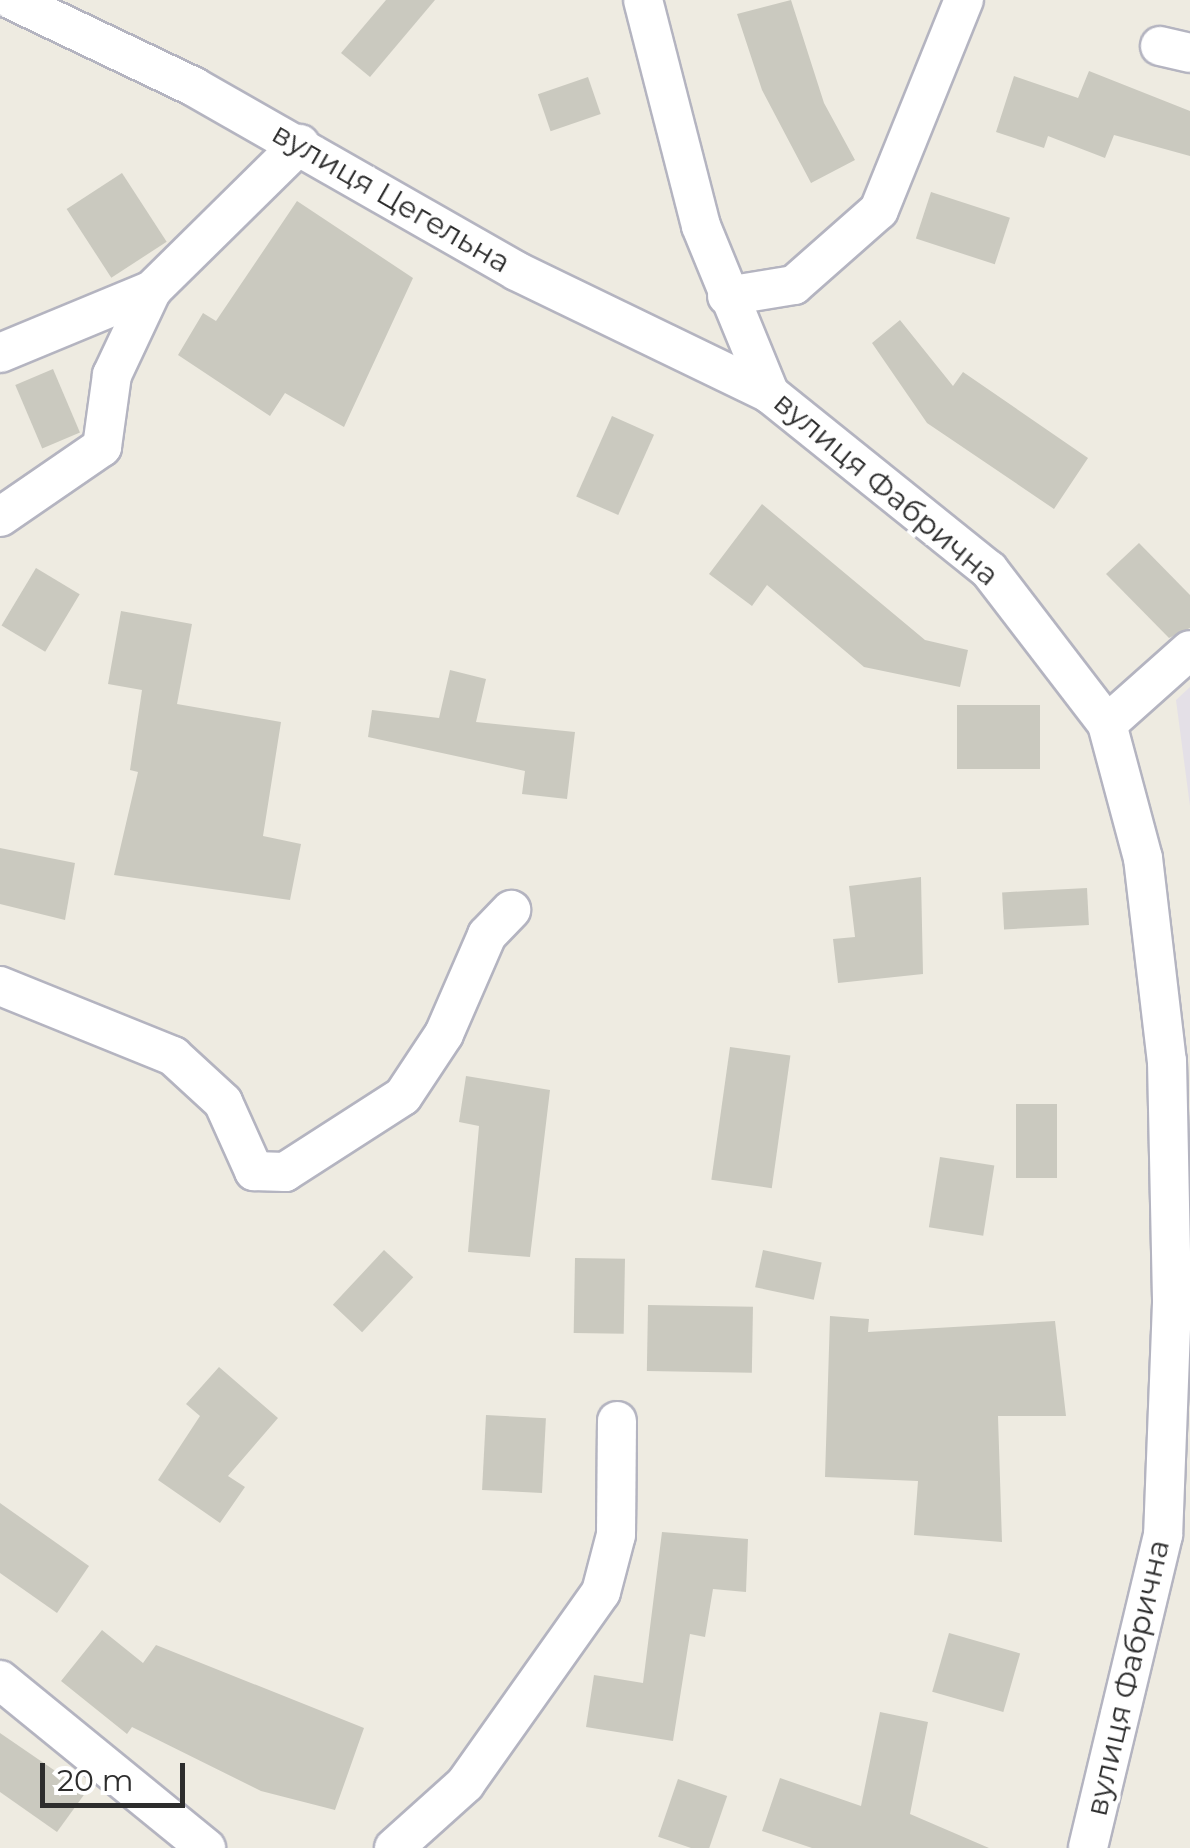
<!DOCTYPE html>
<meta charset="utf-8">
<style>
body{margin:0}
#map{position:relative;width:1190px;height:1848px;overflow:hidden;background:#eeebe1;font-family:Montserrat,sans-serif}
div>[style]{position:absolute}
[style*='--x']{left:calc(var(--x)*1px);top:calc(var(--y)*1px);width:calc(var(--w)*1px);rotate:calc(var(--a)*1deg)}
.industrial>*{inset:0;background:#e4e0e7}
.building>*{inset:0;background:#cac9bf;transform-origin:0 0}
.roads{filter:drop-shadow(2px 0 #b4b4c0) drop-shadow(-2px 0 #b4b4c0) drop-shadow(0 2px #b4b4c0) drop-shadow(0 -2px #b4b4c0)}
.minor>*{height:38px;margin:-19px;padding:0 19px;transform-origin:19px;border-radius:19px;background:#fff}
span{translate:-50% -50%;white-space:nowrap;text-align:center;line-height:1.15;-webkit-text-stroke:8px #fff;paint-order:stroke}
.street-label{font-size:30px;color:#2d2d2d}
.scale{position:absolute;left:40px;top:1763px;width:145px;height:45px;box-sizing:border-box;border:5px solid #2d2d2d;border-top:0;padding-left:12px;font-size:30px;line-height:35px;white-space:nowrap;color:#2d2d2d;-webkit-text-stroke:8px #fff;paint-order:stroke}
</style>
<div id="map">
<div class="industrial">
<i style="clip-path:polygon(1190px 687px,1190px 806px,1176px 700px)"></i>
</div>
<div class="building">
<i style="clip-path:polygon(386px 0,435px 0,370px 77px,341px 53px)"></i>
<i style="clip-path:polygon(791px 0,824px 103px,855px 160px,811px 183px,762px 90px,737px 14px)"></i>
<i style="clip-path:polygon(1089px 71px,1190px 111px,1190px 156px,1114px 135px,1105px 158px,1048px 136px,1044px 148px,996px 132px,1014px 76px,1078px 98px)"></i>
<i style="left:588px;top:77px;width:39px;height:53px;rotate:71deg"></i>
<i style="left:122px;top:173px;width:82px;height:66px;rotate:57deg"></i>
<i style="left:931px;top:192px;width:83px;height:49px;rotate:18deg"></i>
<i style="clip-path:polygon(297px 201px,413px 278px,344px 427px,285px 393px,270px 416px,178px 355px,203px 313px,216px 321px)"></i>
<i style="clip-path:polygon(900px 320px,953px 386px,963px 372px,1088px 458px,1054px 509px,927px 423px,872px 343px)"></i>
<i style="left:53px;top:369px;width:69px;height:41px;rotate:67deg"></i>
<i style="left:612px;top:416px;width:46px;height:88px;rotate:24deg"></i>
<i style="clip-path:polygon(762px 504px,925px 640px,968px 650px,960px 687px,864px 667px,767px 585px,752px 606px,709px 574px)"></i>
<i style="clip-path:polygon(1139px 543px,1190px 595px,1190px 628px,1169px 638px,1106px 574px)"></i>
<i style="left:36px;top:568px;width:51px;height:67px;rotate:31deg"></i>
<i style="clip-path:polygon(121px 611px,192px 624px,177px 704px,281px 722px,263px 836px,301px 844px,290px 900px,114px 875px,138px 772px,130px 770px,142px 690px,108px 684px)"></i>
<i style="clip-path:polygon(450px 670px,486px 679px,476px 722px,575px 732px,567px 799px,522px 794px,525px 771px,368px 737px,372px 710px,439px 718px)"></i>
<i style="left:957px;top:705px;width:83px;height:64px"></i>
<i style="clip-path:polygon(0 848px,75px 863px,65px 920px,0 904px)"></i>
<i style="clip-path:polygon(921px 877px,923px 974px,838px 983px,833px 939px,855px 937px,849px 886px)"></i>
<i style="left:1087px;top:888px;width:37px;height:85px;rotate:87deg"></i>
<i style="left:730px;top:1047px;width:61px;height:134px;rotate:8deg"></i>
<i style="clip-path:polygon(466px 1076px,550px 1090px,530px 1257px,468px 1252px,479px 1126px,459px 1122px)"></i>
<i style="left:1016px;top:1104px;width:41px;height:74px"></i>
<i style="left:940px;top:1157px;width:55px;height:71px;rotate:9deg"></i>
<i style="left:384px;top:1250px;width:40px;height:75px;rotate:43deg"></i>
<i style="left:763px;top:1250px;width:60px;height:38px;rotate:12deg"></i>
<i style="left:575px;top:1258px;width:50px;height:75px;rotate:1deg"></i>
<i style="left:648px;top:1305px;width:105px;height:66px;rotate:1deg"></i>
<i style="clip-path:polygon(830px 1316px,869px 1319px,868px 1332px,1055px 1321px,1066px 1416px,998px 1416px,1002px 1542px,914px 1535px,918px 1481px,825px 1477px)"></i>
<i style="clip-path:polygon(219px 1367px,278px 1418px,228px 1476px,245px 1487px,220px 1523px,158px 1480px,200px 1416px,186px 1404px)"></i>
<i style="left:486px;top:1415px;width:60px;height:75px;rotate:3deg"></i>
<i style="clip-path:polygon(0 1503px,89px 1566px,57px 1613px,0 1573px)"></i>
<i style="clip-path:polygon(662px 1532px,748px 1539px,746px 1592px,713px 1589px,705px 1637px,690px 1634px,673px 1741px,586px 1727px,594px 1675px,643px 1683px)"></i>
<i style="clip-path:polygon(102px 1630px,143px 1663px,156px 1645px,364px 1728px,335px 1810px,261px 1791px,132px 1727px,127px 1734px,61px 1681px)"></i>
<i style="left:949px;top:1633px;width:74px;height:61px;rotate:16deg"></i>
<i style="clip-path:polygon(880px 1712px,928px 1722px,910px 1814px,989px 1848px,812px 1848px,762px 1831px,780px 1778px,861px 1806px)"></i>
<i style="clip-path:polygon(0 1733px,86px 1792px,57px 1832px,0 1792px)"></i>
<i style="left:678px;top:1779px;width:52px;height:61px;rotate:19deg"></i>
</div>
<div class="roads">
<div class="minor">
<i style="--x:12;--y:0;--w:202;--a:25.5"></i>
<i style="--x:194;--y:87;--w:371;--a:29.7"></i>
<i style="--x:516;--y:271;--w:282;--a:25.8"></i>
<i style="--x:643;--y:0;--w:233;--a:75.6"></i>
<i style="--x:701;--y:226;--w:182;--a:67.7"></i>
<i style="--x:770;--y:394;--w:281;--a:38.8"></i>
<i style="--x:989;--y:570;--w:194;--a:52.5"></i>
<i style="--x:1107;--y:724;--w:139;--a:75"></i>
<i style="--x:1143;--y:858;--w:204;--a:83.3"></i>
<i style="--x:1167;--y:1061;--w:242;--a:88.8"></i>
<i style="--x:1172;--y:1303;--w:232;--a:92.2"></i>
<i style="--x:1163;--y:1535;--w:322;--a:103.5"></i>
<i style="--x:1160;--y:46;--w:31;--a:13"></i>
<i style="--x:727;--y:296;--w:68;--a:-9.3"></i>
<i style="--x:794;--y:285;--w:113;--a:-41.4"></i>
<i style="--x:879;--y:210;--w:227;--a:-68"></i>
<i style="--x:0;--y:353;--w:165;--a:-22.5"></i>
<i style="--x:152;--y:290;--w:208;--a:-44.6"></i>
<i style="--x:0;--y:517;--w:124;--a:-34.5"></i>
<i style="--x:102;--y:447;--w:73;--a:-82.1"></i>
<i style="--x:112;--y:375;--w:94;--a:-64.8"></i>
<i style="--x:1107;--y:724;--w:111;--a:-41.7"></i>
<i style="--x:0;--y:986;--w:187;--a:22"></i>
<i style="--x:173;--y:1056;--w:68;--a:42.6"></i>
<i style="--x:223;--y:1102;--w:76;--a:65.8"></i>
<i style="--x:254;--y:1171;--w:31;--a:2"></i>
<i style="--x:285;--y:1172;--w:140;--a:-32.8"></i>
<i style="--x:403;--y:1096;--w:74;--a:-56.5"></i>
<i style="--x:444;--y:1034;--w:108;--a:-66.5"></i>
<i style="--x:487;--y:935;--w:35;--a:-46"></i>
<i style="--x:0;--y:1680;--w:266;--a:39.2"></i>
<i style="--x:394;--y:1848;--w:96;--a:-42"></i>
<i style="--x:465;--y:1784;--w:235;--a:-54.7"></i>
<i style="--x:601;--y:1592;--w:59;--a:-75.3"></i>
<i style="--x:616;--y:1535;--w:114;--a:-89.5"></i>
</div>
</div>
<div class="street-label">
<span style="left:391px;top:198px;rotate:30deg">вулиця Цегельна</span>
<span style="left:886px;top:489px;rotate:40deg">вулиця Фабрична</span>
<span style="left:1128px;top:1678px;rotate:-77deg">вулиця Фабрична</span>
</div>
<div class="scale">20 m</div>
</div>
